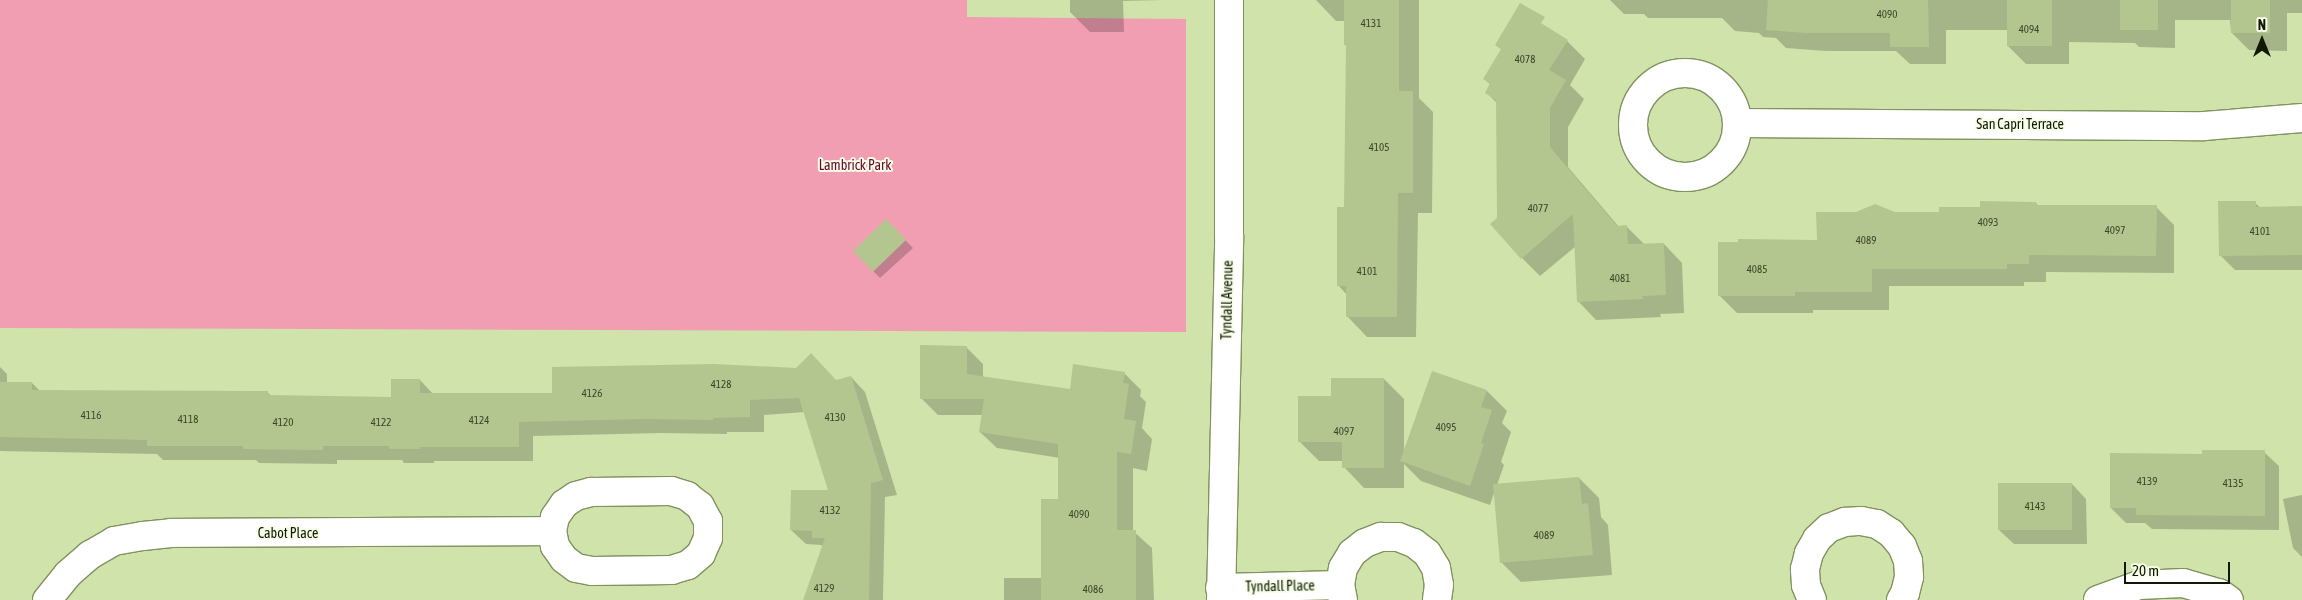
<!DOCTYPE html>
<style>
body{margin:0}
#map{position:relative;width:2302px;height:600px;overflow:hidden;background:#cfe3ab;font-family:"Asap Condensed",sans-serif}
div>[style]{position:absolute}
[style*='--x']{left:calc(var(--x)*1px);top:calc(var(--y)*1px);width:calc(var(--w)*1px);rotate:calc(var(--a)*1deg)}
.green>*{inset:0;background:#f19eb2}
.shadow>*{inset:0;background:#0003}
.building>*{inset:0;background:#b4c690;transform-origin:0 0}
.roads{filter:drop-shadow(1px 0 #80925e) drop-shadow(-1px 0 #80925e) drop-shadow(0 1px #80925e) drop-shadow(0 -1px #80925e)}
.minor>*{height:28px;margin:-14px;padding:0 14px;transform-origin:14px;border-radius:14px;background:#fff}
.minor>.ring{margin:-14px;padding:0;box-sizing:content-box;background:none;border:28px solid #fff;border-radius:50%}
span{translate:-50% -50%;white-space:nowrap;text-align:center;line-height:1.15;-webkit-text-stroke:4px #f6fee8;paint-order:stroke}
.number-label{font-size:11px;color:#3a4427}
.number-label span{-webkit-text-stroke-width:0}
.street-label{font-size:14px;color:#121804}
.park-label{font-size:14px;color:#680830}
.north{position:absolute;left:2237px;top:15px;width:50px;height:50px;-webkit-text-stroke:4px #f6fee8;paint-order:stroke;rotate:0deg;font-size:14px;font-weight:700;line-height:20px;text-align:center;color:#121804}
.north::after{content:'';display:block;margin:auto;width:18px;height:22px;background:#121804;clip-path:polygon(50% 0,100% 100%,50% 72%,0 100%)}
.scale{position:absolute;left:2124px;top:562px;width:106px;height:22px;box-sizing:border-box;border:2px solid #121804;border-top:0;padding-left:6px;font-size:15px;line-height:18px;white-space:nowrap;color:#121804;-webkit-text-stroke:4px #f6fee8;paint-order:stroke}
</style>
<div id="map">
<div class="green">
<i style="clip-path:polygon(0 0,967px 0,967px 17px,1186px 19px,1186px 332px,0 328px)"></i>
</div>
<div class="shadow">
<i style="clip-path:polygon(1070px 0,1162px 0,1123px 1px,1124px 32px,1090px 32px,1070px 12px)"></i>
<i style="clip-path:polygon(1316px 0,1419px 0,1419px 98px,1433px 112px,1432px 213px,1418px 213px,1416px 337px,1367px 337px,1347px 316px,1347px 295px,1338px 285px,1346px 209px,1348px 47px,1345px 45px,1345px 21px,1336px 21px)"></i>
<i style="clip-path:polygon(1610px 0,2302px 0,2302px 13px,2287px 13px,2287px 51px,2249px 50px,2231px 32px,2230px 20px,2175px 20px,2175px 48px,2139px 47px,2135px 43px,2069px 42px,2069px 64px,2026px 64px,2008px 46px,2008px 30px,1946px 30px,1946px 64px,1910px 64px,1896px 51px,1826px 51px,1786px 48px,1776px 38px,1763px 37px,1759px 33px,1735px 31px,1722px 18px,1648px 18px,1644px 14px,1624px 14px)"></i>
<i style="clip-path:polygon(1567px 41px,1585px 59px,1570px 85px,1584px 99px,1568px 127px,1568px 167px,1619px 227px,1627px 227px,1645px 245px,1664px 244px,1682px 263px,1684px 313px,1660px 314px,1661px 317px,1596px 320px,1578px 301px,1576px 246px,1540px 276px,1522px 258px,1498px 219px,1497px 103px,1486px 92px,1491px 85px,1484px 79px,1502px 50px,1496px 45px)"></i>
<i style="clip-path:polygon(2036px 203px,2039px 207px,2156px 207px,2174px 225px,2174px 273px,2046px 272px,2046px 282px,2024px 282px,2024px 286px,1889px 286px,1889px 310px,1813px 310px,1813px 313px,1737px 313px,1719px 295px,1818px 241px,1895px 213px,1940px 213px)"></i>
<i style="clip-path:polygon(2255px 203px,2261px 208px,2302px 207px,2302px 270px,2235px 270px,2220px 255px)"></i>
<i style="clip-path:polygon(886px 221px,913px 248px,880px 278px,873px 271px)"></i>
<i style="clip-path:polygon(966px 347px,983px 364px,983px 378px,1071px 391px,1124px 373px,1141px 390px,1140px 396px,1146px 402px,1142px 428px,1152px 439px,1147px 471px,1133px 468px,1133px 531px,1152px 548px,1154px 600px,1004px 600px,1004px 578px,1042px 578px,1060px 500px,1060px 458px,997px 448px,980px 432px,983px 415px,938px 415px,921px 398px)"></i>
<i style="clip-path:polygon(0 367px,7px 374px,7px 383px,32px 383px,40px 391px,267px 392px,271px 396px,392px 398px,420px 380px,434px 395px,554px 395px,837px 381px,851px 377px,865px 392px,897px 495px,885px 497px,883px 600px,804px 600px,823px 547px,821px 545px,806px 544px,791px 530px,829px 492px,805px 412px,764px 415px,764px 432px,727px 432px,727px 434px,660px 433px,533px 436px,533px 461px,434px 461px,434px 463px,404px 463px,402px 460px,337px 460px,337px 464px,259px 463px,256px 460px,163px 460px,157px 454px,0 451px)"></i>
<i style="clip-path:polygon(1384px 379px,1404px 399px,1404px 453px,1487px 391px,1507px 411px,1502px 423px,1511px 432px,1501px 462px,1504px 465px,1497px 485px,1579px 478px,1599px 498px,1601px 517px,1608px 525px,1612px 575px,1521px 582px,1501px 562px,1495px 490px,1490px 505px,1421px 481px,1404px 464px,1404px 488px,1364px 488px,1344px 467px,1344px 461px,1319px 461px,1299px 441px,1333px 397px)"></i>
<i style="clip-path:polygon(2264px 452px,2279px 466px,2279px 530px,2152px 529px,2145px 523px,2126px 523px,2111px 508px,2203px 455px)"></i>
<i style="clip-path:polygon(2072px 484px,2086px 499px,2087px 544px,2014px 544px,1999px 530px)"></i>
<i style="clip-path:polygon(2302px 495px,2302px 557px,2293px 548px,2283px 499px)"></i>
</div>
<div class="building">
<i style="clip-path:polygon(1344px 0,1399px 0,1399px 91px,1413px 91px,1413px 193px,1398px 193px,1397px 317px,1346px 317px,1346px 286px,1337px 286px,1337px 207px,1344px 207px,1346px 45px,1344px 45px)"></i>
<i style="clip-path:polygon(1768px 0,1928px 0,1929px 47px,1890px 47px,1890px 33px,1807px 33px,1766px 30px)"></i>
<i style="left:2007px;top:0;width:45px;height:46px"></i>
<i style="left:2120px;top:0;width:38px;height:30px"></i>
<i style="left:2231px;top:0;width:39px;height:33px"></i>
<i style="clip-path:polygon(1520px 3px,1545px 17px,1541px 23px,1568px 40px,1549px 70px,1566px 80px,1550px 108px,1550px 147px,1617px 226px,1627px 225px,1628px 244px,1664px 243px,1666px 295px,1642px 296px,1643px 299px,1577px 302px,1573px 214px,1521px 259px,1490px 224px,1497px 218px,1496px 100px,1485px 93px,1490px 83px,1483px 79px,1501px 49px,1495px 45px)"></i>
<i style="clip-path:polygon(1980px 201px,2036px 202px,2036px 205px,2157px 205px,2156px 256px,2029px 255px,2029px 264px,2007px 264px,2007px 269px,1872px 269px,1872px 292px,1795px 292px,1795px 296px,1718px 296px,1718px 242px,1738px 242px,1738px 239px,1817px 240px,1816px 212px,1856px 212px,1875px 204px,1895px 212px,1939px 212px,1939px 207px,1980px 207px)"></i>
<i style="clip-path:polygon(2218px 201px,2256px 201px,2256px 207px,2302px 206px,2302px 255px,2219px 256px)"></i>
<i style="left:886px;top:219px;width:29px;height:46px;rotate:46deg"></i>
<i style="clip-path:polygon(920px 345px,967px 346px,967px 374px,1070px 389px,1073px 364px,1125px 372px,1123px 383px,1129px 384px,1124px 419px,1136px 421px,1131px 454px,1117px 452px,1117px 530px,1136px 530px,1136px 600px,1041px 600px,1041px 499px,1058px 499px,1058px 444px,979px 432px,984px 399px,920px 399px)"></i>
<i style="clip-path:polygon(811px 353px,836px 380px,851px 376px,883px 480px,871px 483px,869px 600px,803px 600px,825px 538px,812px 538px,812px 531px,790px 530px,791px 490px,828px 490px,799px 398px,750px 400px,750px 417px,713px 418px,713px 420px,644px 419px,519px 422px,519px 447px,420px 447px,420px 449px,389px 449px,389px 446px,323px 446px,323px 450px,243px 449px,243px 446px,147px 446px,147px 440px,0 437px,0 382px,32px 382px,32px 390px,268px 391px,268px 395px,391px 397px,391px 379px,420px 379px,420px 393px,552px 393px,552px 367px,714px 364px,796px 368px)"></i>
<i style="clip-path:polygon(1432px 371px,1487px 390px,1481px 407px,1492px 410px,1481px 443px,1484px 444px,1470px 486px,1400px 461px)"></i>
<i style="clip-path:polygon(1331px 378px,1384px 378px,1384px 468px,1342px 468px,1342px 442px,1298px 442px,1298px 396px,1331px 396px)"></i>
<i style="clip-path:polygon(2202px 450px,2265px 450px,2265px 516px,2136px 515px,2136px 508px,2110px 508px,2110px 453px,2202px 454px)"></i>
<i style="clip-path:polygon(1579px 477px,1582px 504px,1588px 503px,1593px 555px,1500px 563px,1493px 484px)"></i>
<i style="left:1998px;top:483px;width:74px;height:47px"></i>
</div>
<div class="roads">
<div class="minor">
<i class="ring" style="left:1633px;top:73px;width:76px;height:76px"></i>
<i style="--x:1738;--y:123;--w:466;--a:0.4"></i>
<i style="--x:2204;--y:126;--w:98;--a:-4.7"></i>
<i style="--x:671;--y:491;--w:17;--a:17"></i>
<i style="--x:687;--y:496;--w:16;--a:38"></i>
<i style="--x:700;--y:506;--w:17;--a:62"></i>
<i style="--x:708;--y:521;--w:17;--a:90"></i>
<i style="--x:708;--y:538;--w:17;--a:114"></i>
<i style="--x:701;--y:554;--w:17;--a:140"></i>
<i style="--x:688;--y:565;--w:17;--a:163"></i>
<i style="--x:672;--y:570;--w:80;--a:179.3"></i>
<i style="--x:592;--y:571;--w:16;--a:-169"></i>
<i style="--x:576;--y:568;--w:15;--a:-143"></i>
<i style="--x:564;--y:559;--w:16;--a:-125"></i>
<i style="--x:555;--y:546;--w:15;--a:-101"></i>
<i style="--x:552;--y:531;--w:14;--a:-78"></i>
<i style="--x:555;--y:517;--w:16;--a:-55"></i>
<i style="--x:564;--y:504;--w:14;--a:-34"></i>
<i style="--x:576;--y:496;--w:16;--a:-15"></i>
<i style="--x:591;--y:492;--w:80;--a:-0.7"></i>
<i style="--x:1220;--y:588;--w:120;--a:-1.4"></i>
<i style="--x:47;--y:600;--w:33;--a:-51"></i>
<i style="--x:68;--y:574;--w:29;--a:-41"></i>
<i style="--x:90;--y:555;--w:28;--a:-30"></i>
<i style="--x:114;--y:541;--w:29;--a:-10"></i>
<i style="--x:143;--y:536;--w:28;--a:-6"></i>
<i style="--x:171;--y:533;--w:381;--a:-0.3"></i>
<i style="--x:1221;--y:600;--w:364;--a:-88.7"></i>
<i style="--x:1229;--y:236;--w:236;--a:-90"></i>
<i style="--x:1343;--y:600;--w:15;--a:-101"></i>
<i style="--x:1340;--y:585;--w:17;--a:-80"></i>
<i style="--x:1343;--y:568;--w:17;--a:-59"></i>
<i style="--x:1352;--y:553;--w:16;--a:-38"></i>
<i style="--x:1365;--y:543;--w:17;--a:-21"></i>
<i style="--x:1381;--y:537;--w:17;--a:0"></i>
<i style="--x:1398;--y:537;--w:17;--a:21"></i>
<i style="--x:1414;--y:543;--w:16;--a:38"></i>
<i style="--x:1427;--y:553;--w:17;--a:59"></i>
<i style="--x:1436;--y:568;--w:17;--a:80"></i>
<i style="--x:1439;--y:585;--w:15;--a:98"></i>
<i style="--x:1812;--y:600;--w:16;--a:-112"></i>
<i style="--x:1806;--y:585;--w:16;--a:-94"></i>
<i style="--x:1805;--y:569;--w:16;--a:-76"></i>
<i style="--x:1809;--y:553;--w:16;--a:-60"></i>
<i style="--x:1817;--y:539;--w:16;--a:-43"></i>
<i style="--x:1829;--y:528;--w:17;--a:-21"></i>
<i style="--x:1845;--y:522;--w:16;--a:-4"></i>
<i style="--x:1861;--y:521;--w:16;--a:11"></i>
<i style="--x:1877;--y:524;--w:17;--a:33"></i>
<i style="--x:1891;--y:533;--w:17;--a:50"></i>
<i style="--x:1902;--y:546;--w:16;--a:68"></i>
<i style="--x:1908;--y:561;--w:16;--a:86"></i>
<i style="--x:1909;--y:577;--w:16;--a:104"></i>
<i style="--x:1905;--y:593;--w:8;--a:120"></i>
<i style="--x:2098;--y:600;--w:44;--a:-20.1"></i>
<i style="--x:2139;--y:585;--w:44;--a:-2.6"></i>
<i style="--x:2183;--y:583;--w:37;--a:16"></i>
<i style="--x:2219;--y:593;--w:12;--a:35"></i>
</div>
</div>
<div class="number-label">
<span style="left:1887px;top:14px">4090</span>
<span style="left:1371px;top:23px">4131</span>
<span style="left:2029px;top:29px">4094</span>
<span style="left:1525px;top:59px">4078</span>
<span style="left:1379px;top:147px">4105</span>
<span style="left:1538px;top:208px">4077</span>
<span style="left:1988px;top:222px">4093</span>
<span style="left:2115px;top:230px">4097</span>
<span style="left:2260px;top:231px">4101</span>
<span style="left:1866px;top:240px">4089</span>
<span style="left:1757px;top:269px">4085</span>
<span style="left:1367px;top:271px">4101</span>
<span style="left:1620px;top:278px">4081</span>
<span style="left:721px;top:384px">4128</span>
<span style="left:592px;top:393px">4126</span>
<span style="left:91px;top:415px">4116</span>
<span style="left:835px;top:417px">4130</span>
<span style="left:188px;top:419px">4118</span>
<span style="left:479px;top:420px">4124</span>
<span style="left:283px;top:422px">4120</span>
<span style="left:381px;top:422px">4122</span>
<span style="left:1446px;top:427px">4095</span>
<span style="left:1344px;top:431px">4097</span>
<span style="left:2147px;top:481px">4139</span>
<span style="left:2233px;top:483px">4135</span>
<span style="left:2035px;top:506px">4143</span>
<span style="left:830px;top:510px">4132</span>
<span style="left:1079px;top:514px">4090</span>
<span style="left:1544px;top:535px">4089</span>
<span style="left:824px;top:588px">4129</span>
<span style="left:1093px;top:589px">4086</span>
</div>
<div class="street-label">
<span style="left:2020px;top:124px">San Capri Terrace</span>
<span style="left:1227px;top:300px;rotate:-89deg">Tyndall Avenue</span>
<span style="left:288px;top:533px">Cabot Place</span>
<span style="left:1280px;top:586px;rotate:-1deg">Tyndall Place</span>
</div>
<div class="park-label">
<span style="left:855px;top:165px">Lambrick Park</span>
</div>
<div class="north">N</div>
<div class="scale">20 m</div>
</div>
